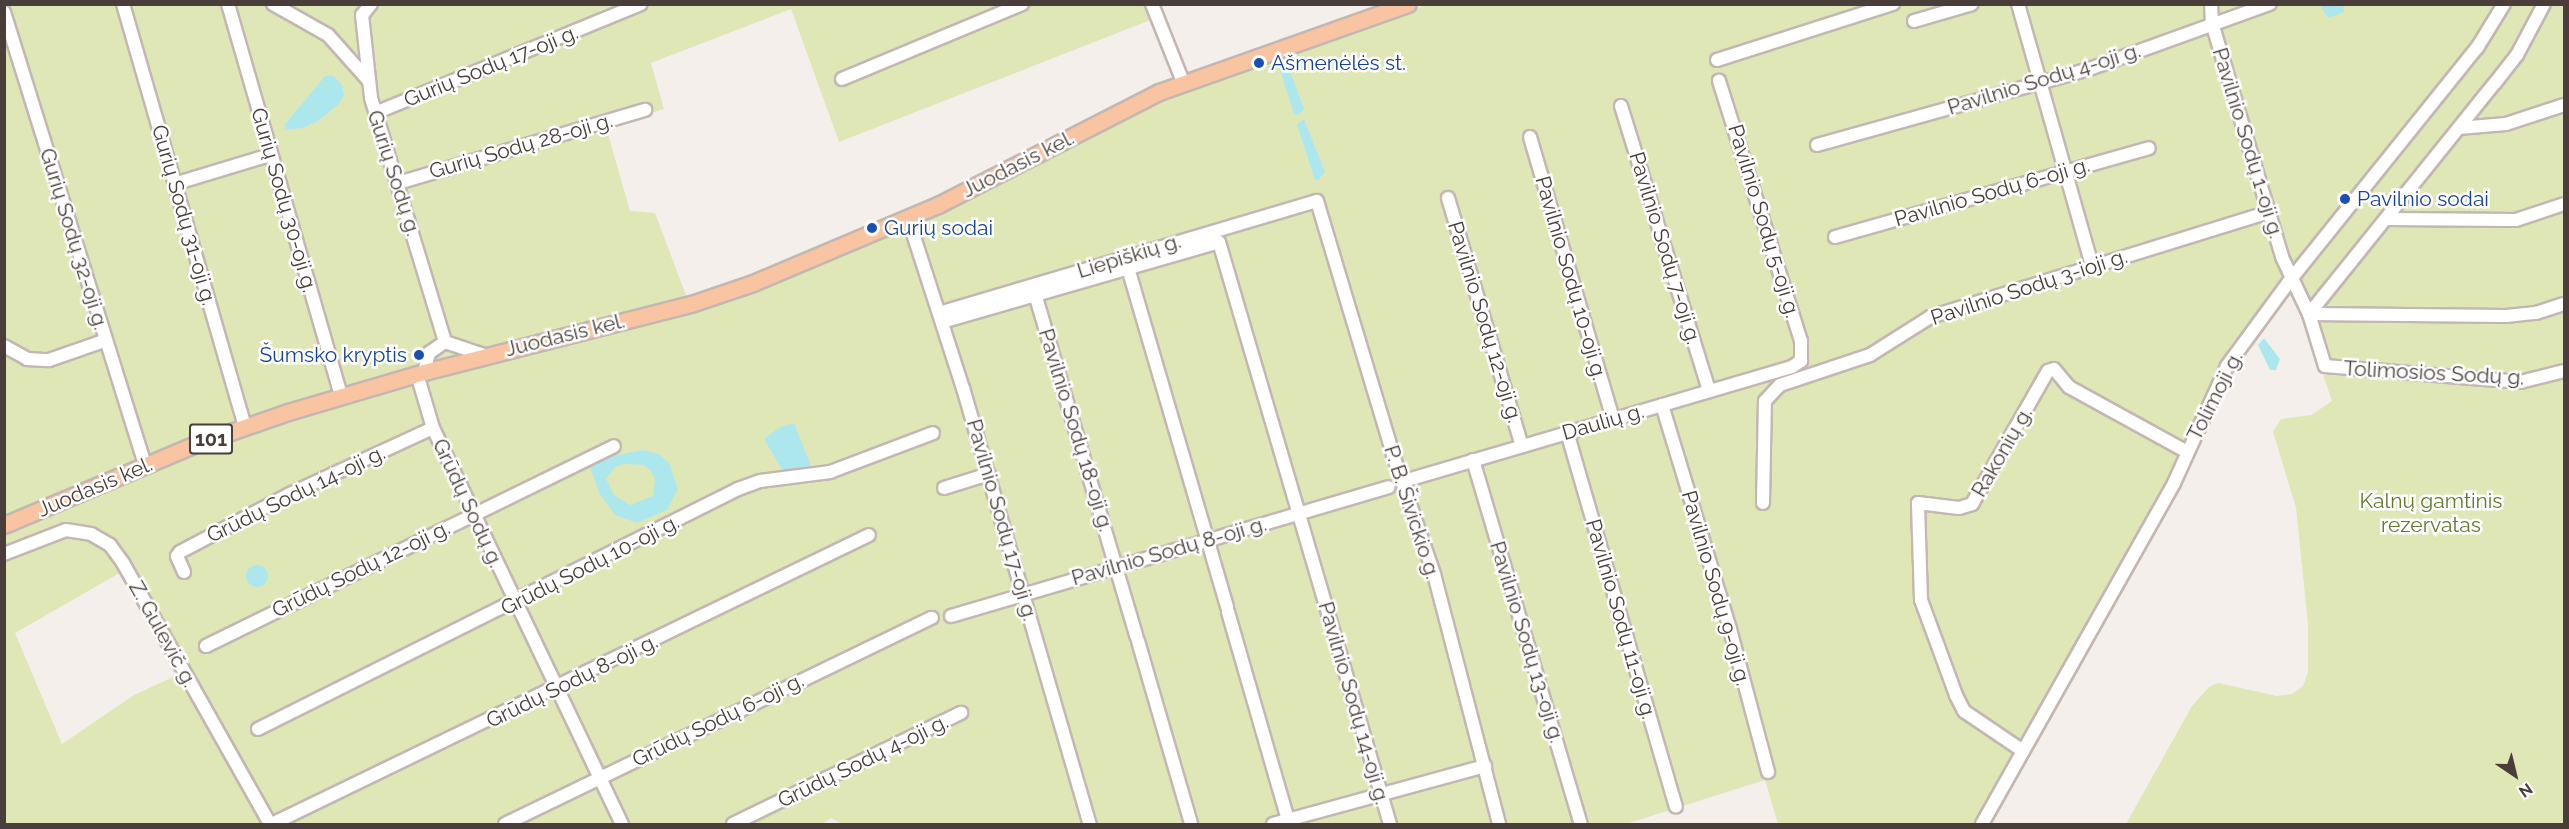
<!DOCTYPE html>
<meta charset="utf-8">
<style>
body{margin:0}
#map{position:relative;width:2569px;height:829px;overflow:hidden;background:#f5efec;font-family:Raleway,sans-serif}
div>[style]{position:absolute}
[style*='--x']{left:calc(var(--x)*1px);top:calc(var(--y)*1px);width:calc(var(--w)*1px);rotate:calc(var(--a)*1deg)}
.green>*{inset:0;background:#e0e7b7}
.water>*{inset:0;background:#ade7ee}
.round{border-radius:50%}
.roads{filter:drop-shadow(2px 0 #c3b7b2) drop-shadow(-2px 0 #c3b7b2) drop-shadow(0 2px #c3b7b2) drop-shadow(0 -2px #c3b7b2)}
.minor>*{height:12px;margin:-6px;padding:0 6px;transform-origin:6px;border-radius:6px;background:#fff}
.major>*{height:15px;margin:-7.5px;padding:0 7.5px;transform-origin:7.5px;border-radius:7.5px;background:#f9c4a1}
.dots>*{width:16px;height:16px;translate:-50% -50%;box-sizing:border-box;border:3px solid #fff;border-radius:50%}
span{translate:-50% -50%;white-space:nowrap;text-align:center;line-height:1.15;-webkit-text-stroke:5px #fff;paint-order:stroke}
.shield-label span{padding:2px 4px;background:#fff;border:2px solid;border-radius:4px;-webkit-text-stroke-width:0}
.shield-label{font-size:20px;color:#493e3a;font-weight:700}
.transit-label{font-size:21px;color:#164399}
.left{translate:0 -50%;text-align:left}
.right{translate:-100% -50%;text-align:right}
.street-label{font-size:21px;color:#493e3a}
.park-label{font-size:21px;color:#63792f}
.frame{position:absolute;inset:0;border:6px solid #493e3a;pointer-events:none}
.north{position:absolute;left:2485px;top:745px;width:60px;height:60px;-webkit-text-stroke:4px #fff;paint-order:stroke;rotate:145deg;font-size:16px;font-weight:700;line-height:24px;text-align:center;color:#493e3a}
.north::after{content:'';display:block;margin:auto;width:21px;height:27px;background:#493e3a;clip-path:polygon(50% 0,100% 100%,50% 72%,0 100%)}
</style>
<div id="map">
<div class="green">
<i style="clip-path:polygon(5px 5px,1147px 5px,1153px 19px,839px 142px,791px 9px,651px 63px,664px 109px,606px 127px,630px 211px,655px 213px,687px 298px,345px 386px,270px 409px,5px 517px)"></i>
<i style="clip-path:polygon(evenodd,1426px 5px,2564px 5px,2564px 824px,2126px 824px,2192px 706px,2209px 687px,2218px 683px,2277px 696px,2292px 694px,2303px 686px,2308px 672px,2308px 624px,2296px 508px,2273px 432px,2281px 419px,2311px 415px,2332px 401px,2298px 301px,2288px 295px,2234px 368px,2171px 505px,1992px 824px,1778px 824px,1765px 780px,1626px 824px,842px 824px,831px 818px,823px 824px,5px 824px,5px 533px,188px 457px,346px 401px,734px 298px,901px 231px,1156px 99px,1426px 5px,130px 567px,186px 671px,134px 695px,62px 744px,15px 633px,130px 567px)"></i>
</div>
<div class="water">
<i style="clip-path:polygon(2320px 5px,2343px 5px,2344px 12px,2328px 18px)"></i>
<i style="clip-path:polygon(1287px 63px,1304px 109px,1298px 115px,1294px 114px,1279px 67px)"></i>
<i style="clip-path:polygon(325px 76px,334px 76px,342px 85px,344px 95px,338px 105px,318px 121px,303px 128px,285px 130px,285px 124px)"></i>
<i style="clip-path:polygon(1304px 119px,1325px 172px,1318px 180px,1315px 180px,1297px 125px)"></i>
<i style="clip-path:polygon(2264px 338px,2280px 359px,2276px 370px,2270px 370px,2258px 345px)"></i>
<i style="clip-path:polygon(794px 423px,812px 468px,784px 473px,764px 439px,780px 427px)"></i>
<i style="clip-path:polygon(evenodd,643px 450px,659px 454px,669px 463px,678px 489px,667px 510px,637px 523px,615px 515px,600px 494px,589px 465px,597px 459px,643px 450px,624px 464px,644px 465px,651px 471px,655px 479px,653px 496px,630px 505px,614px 495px,606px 479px,615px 467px,624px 464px)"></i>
<i class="round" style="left:246px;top:565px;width:22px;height:22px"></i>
</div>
<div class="roads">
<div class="minor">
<i style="--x:123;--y:4;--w:439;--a:73.9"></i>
<i style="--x:228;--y:4;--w:407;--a:73.9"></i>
<i style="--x:273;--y:4;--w:63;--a:29.4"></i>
<i style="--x:328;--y:35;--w:62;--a:48.3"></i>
<i style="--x:371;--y:4;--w:14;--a:129"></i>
<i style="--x:362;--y:15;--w:83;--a:83.8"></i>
<i style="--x:371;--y:98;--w:255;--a:73.1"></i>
<i style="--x:1152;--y:4;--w:84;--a:68.3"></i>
<i style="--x:2018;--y:4;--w:272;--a:74.2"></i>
<i style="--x:2211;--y:4;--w:19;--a:87"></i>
<i style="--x:2212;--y:23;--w:244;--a:73.3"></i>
<i style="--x:2282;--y:257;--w:63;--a:64.7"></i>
<i style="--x:2309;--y:314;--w:54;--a:72.9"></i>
<i style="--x:2325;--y:366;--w:196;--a:4.7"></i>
<i style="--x:2520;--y:382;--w:45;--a:-14"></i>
<i style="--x:4;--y:12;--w:475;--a:72.7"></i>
<i style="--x:1914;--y:21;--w:60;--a:-16.3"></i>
<i style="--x:1717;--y:60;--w:185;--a:-17.7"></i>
<i style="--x:842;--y:79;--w:195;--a:-22.6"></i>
<i style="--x:1621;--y:106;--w:298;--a:72.8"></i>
<i style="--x:375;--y:113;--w:287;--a:-22.3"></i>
<i style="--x:2459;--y:128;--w:47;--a:-4.9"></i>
<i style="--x:2506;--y:124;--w:61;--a:-18.1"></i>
<i style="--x:1530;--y:137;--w:294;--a:73.6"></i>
<i style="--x:1817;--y:145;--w:282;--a:-15.6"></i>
<i style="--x:2089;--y:69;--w:192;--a:-19.8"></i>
<i style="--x:398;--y:183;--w:258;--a:-16.5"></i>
<i style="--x:174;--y:184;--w:100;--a:-16.8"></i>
<i style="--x:1448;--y:198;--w:259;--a:73.4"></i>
<i style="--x:908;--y:218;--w:179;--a:72.1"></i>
<i style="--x:963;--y:388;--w:454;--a:73.8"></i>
<i style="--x:2387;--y:219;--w:129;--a:0.4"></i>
<i style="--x:2516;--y:220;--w:51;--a:-18.4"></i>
<i style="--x:1835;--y:237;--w:326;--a:-15.8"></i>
<i style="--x:1128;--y:268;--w:353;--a:73.7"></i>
<i style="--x:1035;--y:294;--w:357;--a:73.5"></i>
<i style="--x:939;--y:313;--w:394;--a:-16.5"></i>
<i style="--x:1317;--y:201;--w:265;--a:73.3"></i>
<i style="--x:1393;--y:455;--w:126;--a:71"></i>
<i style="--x:1434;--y:574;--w:258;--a:75.4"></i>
<i style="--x:2309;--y:314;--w:297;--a:-51.2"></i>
<i style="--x:2495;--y:83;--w:36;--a:-52"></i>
<i style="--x:2517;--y:55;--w:58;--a:-62.1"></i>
<i style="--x:2309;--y:314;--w:197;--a:0.6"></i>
<i style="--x:2506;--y:316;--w:30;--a:-6"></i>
<i style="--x:2536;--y:313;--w:29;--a:-18"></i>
<i style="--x:942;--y:322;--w:288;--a:-16.1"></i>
<i style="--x:1219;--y:242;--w:607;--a:73.63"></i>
<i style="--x:4;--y:346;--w:26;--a:29"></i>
<i style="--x:27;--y:359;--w:22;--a:3"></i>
<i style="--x:49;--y:360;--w:58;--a:-19.1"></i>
<i style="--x:424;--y:372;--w:20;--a:-75"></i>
<i style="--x:429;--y:353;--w:19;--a:-35"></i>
<i style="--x:445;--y:342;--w:44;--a:18.4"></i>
<i style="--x:417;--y:374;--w:56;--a:73.5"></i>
<i style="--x:433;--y:428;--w:439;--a:64.5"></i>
<i style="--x:1662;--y:405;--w:234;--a:73.1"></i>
<i style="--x:1730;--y:629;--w:148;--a:75.1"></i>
<i style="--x:1567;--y:432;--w:390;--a:73.8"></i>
<i style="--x:1473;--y:460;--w:380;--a:73.5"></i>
<i style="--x:1404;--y:481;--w:404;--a:-16.4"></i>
<i style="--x:1792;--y:367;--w:11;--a:-34"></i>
<i style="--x:1801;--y:361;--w:20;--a:-90"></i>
<i style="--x:1801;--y:341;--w:273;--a:-107.5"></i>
<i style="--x:944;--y:488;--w:47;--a:-17.3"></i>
<i style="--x:1763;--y:503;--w:102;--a:-88.9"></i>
<i style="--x:1765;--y:401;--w:22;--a:-47"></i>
<i style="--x:1780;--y:385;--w:95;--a:-18.4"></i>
<i style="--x:1870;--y:355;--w:71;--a:-32.3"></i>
<i style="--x:1930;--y:317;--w:355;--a:-17.2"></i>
<i style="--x:4;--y:554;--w:66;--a:-21.2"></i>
<i style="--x:66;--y:530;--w:25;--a:9"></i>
<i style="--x:91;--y:534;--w:22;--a:30"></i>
<i style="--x:110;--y:545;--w:22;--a:54"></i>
<i style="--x:123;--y:563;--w:300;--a:60.6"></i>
<i style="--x:184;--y:572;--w:17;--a:-114"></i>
<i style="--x:177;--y:556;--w:5;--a:-53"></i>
<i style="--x:180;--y:552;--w:124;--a:-27.8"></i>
<i style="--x:290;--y:494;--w:157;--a:-24.8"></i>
<i style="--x:1228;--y:612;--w:216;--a:73.9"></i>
<i style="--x:951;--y:616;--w:456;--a:-16.4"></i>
<i style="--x:1138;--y:641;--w:191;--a:73.8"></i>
<i style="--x:206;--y:646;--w:454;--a:-26.1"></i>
<i style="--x:258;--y:729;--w:537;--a:-26.57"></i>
<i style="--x:738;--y:489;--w:23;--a:-20"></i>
<i style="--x:760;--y:481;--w:71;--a:-7.3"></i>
<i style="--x:830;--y:472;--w:110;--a:-20.7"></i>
<i style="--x:2023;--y:751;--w:71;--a:-145.9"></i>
<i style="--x:1964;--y:711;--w:18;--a:-117"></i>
<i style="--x:1956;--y:695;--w:101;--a:-110.2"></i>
<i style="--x:1921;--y:600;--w:97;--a:-91.8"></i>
<i style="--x:1918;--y:503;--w:41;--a:7"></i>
<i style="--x:1959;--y:508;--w:14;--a:-17"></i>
<i style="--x:1972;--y:504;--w:153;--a:-60.3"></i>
<i style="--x:2048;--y:371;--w:6;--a:-18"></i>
<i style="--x:2054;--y:369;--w:23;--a:50"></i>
<i style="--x:2069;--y:387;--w:135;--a:28.8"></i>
<i style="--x:272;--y:824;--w:663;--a:-25.83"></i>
<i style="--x:505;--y:824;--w:474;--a:-25.8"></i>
<i style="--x:733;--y:824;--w:254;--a:-26"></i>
<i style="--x:1273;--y:824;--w:220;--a:-15.3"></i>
<i style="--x:1982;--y:824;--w:391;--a:-60.6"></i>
<i style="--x:2174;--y:483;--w:128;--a:-65.6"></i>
<i style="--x:2227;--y:366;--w:108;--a:-53.7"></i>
<i style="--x:2291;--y:279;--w:297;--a:-51.2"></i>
<i style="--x:2477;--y:48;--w:52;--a:-58.5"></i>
</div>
<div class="major">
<i style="--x:4;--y:525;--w:208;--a:-22.9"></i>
<i style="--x:196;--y:444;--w:97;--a:-19.2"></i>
<i style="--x:288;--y:412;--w:142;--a:-16.4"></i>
<i style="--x:424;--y:372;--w:276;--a:-14.3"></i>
<i style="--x:691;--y:304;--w:65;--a:-18.7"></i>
<i style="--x:753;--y:283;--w:201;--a:-22.9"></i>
<i style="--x:938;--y:205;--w:248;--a:-27.1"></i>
<i style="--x:1159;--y:92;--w:264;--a:-19.5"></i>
</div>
</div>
<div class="dots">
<i style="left:1259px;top:63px;background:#1a4fb4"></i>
<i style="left:2345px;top:199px;background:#1a4fb4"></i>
<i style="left:872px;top:228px;background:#1a4fb4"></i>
<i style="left:419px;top:355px;background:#1a4fb4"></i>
</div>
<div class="shield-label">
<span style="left:211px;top:439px">101</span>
</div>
<div class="transit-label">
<span class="left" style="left:1271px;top:63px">Ašmenėlės st.</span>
<span class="left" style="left:2357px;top:199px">Pavilnio sodai</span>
<span class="left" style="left:884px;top:228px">Gurių sodai</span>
<span class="right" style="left:407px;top:355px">Šumsko kryptis</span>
</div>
<div class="street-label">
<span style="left:491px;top:66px;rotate:-22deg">Gurių Sodų 17-oji g.</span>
<span style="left:2044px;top:79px;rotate:-17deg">Pavilnio Sodų 4-oji g.</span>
<span style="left:2248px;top:143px;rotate:73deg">Pavilnio Sodų 1-oji g.</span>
<span style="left:521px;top:146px;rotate:-16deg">Gurių Sodų 28-oji g.</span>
<span style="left:1018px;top:164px;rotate:-27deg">Juodasis kel.</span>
<span style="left:394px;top:173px;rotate:72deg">Gurių Sodų g.</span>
<span style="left:1992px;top:192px;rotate:-16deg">Pavilnio Sodų 6-oji g.</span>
<span style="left:284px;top:200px;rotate:74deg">Gurių Sodų 30-oji g.</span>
<span style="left:184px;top:215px;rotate:74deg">Gurių Sodų 31-oji g.</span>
<span style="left:1764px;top:221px;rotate:73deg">Pavilnio Sodų 5-oji g.</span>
<span style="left:74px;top:239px;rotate:73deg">Gurių Sodų 32-oji g.</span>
<span style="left:1665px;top:248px;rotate:73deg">Pavilnio Sodų 7-oji g.</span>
<span style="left:1129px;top:256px;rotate:-17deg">Liepiškių g.</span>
<span style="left:1571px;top:278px;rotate:74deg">Pavilnio Sodų 10-oji g.</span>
<span style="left:2029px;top:287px;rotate:-18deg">Pavilnio Sodų 3-ioji g.</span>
<span style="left:1485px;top:322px;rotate:73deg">Pavilnio Sodų 12-oji g.</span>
<span style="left:565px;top:335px;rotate:-14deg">Juodasis kel.</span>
<span style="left:2434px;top:373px;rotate:3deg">Tolimosios Sodų g.</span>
<span style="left:2215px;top:396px;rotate:-63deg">Tolimoji g.</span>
<span style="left:1603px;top:422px;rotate:-16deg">Daulių g.</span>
<span style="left:1076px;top:430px;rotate:73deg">Pavilnio Sodų 18-oji g.</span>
<span style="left:2002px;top:452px;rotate:-60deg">Rakonių g.</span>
<span style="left:95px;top:487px;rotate:-23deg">Juodasis kel.</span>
<span style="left:296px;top:494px;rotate:-26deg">Grūdų Sodų 14-oji g.</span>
<span style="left:468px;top:503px;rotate:65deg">Grūdų Sodų g.</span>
<span style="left:1412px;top:512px;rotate:72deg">P. B. Šivickio g.</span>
<span style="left:1002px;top:520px;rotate:74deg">Pavilnio Sodų 17-oji g.</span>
<span style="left:1169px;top:551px;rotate:-16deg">Pavilnio Sodų 8-oji g.</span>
<span style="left:590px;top:565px;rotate:-27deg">Grūdų Sodų 10-oji g.</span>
<span style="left:361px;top:569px;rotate:-26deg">Grūdų Sodų 12-oji g.</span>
<span style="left:1716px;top:588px;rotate:74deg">Pavilnio Sodų 9-oji g.</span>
<span style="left:1621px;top:619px;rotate:74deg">Pavilnio Sodų 11-oji g.</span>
<span style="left:163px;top:634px;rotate:61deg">Z. Gulevič g.</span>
<span style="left:1527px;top:642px;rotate:73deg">Pavilnio Sodų 13-oji g.</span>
<span style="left:572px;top:681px;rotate:-26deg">Grūdų Sodų 8-oji g.</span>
<span style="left:1354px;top:703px;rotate:74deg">Pavilnio Sodų 14-oji g.</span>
<span style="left:718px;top:720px;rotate:-26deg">Grūdų Sodų 6-oji g.</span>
<span style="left:863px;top:761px;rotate:-26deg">Grūdų Sodų 4-oji g.</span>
</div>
<div class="park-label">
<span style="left:2431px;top:513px">Kalnų gamtinis<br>rezervatas</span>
</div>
<div class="frame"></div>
<div class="north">N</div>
</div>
